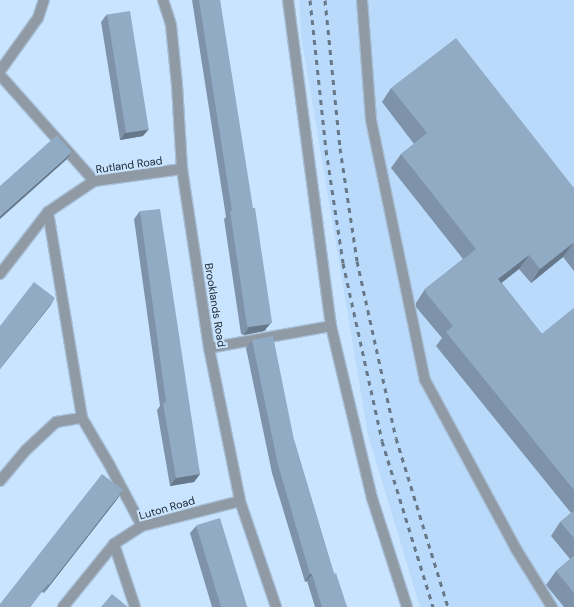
<!DOCTYPE html>
<style>
body{margin:0}
#map{position:relative;width:574px;height:607px;overflow:hidden;background:#c9e4ff;font-family:"DM Sans",sans-serif}
div>[style]{position:absolute}
[style*='--x']{left:calc(var(--x)*1px);top:calc(var(--y)*1px);width:calc(var(--w)*1px);rotate:calc(var(--a)*1deg)}
.built>*{inset:0;background:#badafb}
.roads{filter:drop-shadow(1px 0 #a7bfd7) drop-shadow(-1px 0 #a7bfd7) drop-shadow(0 1px #a7bfd7) drop-shadow(0 -1px #a7bfd7)}
.minor>*{height:10px;margin:-5px;padding:0 5px;transform-origin:5px;border-radius:5px;background:#8f9aa5}
.rail>*{height:3px;margin-top:-1.5px;transform-origin:0;background:repeating-linear-gradient(90deg,#677889 0 5px,transparent 0 10px)}
.wall>*{inset:0;background:#7e93a9}
.shaded-wall>*{inset:0;background:#667889}
.building>*{inset:0;background:#92abc4;transform-origin:0 0}
span{translate:-50% -50%;white-space:nowrap;text-align:center;line-height:1.15;-webkit-text-stroke:4px #c9e4ff;paint-order:stroke}
.street-label{font-size:11px;color:#212b35}
</style>
<div id="map">
<div class="built">
<i style="clip-path:polygon(299px 0,574px 0,574px 607px,420px 607px,368px 435px,301px 35px)"></i>
</div>
<div class="roads">
<div class="minor">
<i style="--x:163;--y:0;--w:26;--a:72"></i>
<i style="--x:171;--y:25;--w:60;--a:84.3"></i>
<i style="--x:177;--y:85;--w:84;--a:86.6"></i>
<i style="--x:182;--y:169;--w:181;--a:81.4"></i>
<i style="--x:209;--y:348;--w:156;--a:78.5"></i>
<i style="--x:240;--y:501;--w:112;--a:71.2"></i>
<i style="--x:288;--y:0;--w:329;--a:82.5"></i>
<i style="--x:331;--y:326;--w:177;--a:76.6"></i>
<i style="--x:372;--y:498;--w:114;--a:72.2"></i>
<i style="--x:362;--y:0;--w:120;--a:85.7"></i>
<i style="--x:371;--y:120;--w:266;--a:78.3"></i>
<i style="--x:425;--y:380;--w:192;--a:61.7"></i>
<i style="--x:516;--y:549;--w:68;--a:58.2"></i>
<i style="--x:0;--y:71;--w:65;--a:-54.4"></i>
<i style="--x:38;--y:18;--w:19;--a:-72"></i>
<i style="--x:0;--y:75;--w:142;--a:48.4"></i>
<i style="--x:48;--y:212;--w:209;--a:80.6"></i>
<i style="--x:0;--y:274;--w:78;--a:-52.3"></i>
<i style="--x:48;--y:212;--w:55;--a:-34"></i>
<i style="--x:94;--y:181;--w:89;--a:-7.8"></i>
<i style="--x:209;--y:348;--w:124;--a:-10.2"></i>
<i style="--x:0;--y:481;--w:40;--a:-50"></i>
<i style="--x:26;--y:450;--w:41;--a:-43"></i>
<i style="--x:56;--y:422;--w:26;--a:-9"></i>
<i style="--x:82;--y:418;--w:53;--a:59.6"></i>
<i style="--x:109;--y:464;--w:70;--a:62"></i>
<i style="--x:114;--y:544;--w:66;--a:71.6"></i>
<i style="--x:63;--y:607;--w:81;--a:-51"></i>
<i style="--x:114;--y:544;--w:33;--a:-33"></i>
<i style="--x:142;--y:526;--w:101;--a:-14.3"></i>
</div>
</div>
<div class="rail">
<i style="--x:310;--y:0;--w:151;--a:83.9"></i>
<i style="--x:326;--y:150;--w:114;--a:81.4"></i>
<i style="--x:343;--y:263;--w:182;--a:77.6"></i>
<i style="--x:382;--y:441;--w:174;--a:72.9"></i>
<i style="--x:325;--y:0;--w:149;--a:84.2"></i>
<i style="--x:340;--y:148;--w:114;--a:81.4"></i>
<i style="--x:357;--y:261;--w:181;--a:77.6"></i>
<i style="--x:396;--y:438;--w:177;--a:72.9"></i>
</div>
<div class="wall">
<i style="clip-path:polygon(192px 0,220px 0,266px 330px,264px 331px,244px 335px,241px 334px,224px 219px,226px 217px)"></i>
<i style="clip-path:polygon(107px 14px,143px 136px,120px 140px,101px 22px)"></i>
<i style="clip-path:polygon(391px 88px,574px 188px,574px 271px,563px 257px,531px 283px,519px 269px,501px 282px,542px 334px,574px 308px,574px 607px,564px 607px,546px 585px,556px 571px,570px 559px,551px 536px,560px 522px,571px 513px,436px 346px,442px 338px,416px 307px,416px 303px,425px 289px,463px 259px,391px 168px,401px 154px,414px 144px,382px 102px)"></i>
<i style="clip-path:polygon(140px 211px,200px 474px,194px 482px,170px 486px,157px 410px,160px 406px,134px 219px)"></i>
<i style="clip-path:polygon(252px 340px,294px 440px,334px 574px,347px 607px,315px 607px,307px 581px,305px 582px,272px 473px,246px 348px)"></i>
<i style="clip-path:polygon(118px 498px,44px 593px,42px 592px,0 607px)"></i>
<i style="clip-path:polygon(196px 526px,247px 607px,212px 607px,190px 533px)"></i>
</div>
<div class="shaded-wall">
<i style="clip-path:polygon(149px 129px,143px 136px,120px 140px,126px 132px)"></i>
<i style="clip-path:polygon(72px 152px,66px 160px,0 219px,0 216px)"></i>
<i style="clip-path:polygon(573px 243px,563px 257px,531px 283px,540px 269px)"></i>
<i style="clip-path:polygon(529px 255px,519px 269px,489px 293px,498px 279px)"></i>
<i style="clip-path:polygon(55px 298px,50px 306px,0 369px,0 368px)"></i>
<i style="clip-path:polygon(272px 322px,264px 331px,244px 335px,249px 327px)"></i>
<i style="clip-path:polygon(200px 474px,194px 482px,170px 486px,176px 478px)"></i>
<i style="clip-path:polygon(123px 490px,118px 498px,44px 593px,49px 585px)"></i>
<i style="clip-path:polygon(310px 574px,312px 574px,307px 581px,305px 582px)"></i>
<i style="clip-path:polygon(48px 584px,30px 607px,29px 607px)"></i>
</div>
<div class="building">
<i style="clip-path:polygon(199px 0,220px 0,253px 208px,255px 208px,272px 322px,270px 324px,249px 327px,247px 326px,230px 211px,232px 211px)"></i>
<i style="left:130px;top:11px;width:120px;height:23px;rotate:81deg"></i>
<i style="clip-path:polygon(456px 38px,574px 188px,574px 244px,573px 243px,540px 269px,529px 255px,498px 279px,542px 334px,574px 308px,574px 490px,446px 332px,453px 326px,426px 293px,425px 289px,476px 249px,401px 154px,427px 133px,391px 88px)"></i>
<i style="clip-path:polygon(57px 135px,72px 152px,0 216px,0 186px)"></i>
<i style="clip-path:polygon(160px 209px,200px 474px,176px 478px,163px 403px,166px 402px,140px 211px)"></i>
<i style="clip-path:polygon(34px 282px,55px 298px,0 368px,0 326px)"></i>
<i style="clip-path:polygon(273px 336px,294px 440px,334px 574px,336px 573px,347px 607px,322px 607px,312px 574px,310px 574px,278px 465px,252px 340px)"></i>
<i style="clip-path:polygon(102px 474px,123px 490px,49px 585px,48px 584px,29px 607px,0 607px,0 604px)"></i>
<i style="clip-path:polygon(574px 511px,574px 538px,560px 522px)"></i>
<i style="left:220px;top:518px;width:93px;height:25px;rotate:73deg"></i>
<i style="clip-path:polygon(574px 556px,574px 593px,556px 571px)"></i>
<i style="clip-path:polygon(112px 594px,128px 607px,101px 607px)"></i>
</div>
<div class="street-label">
<span style="left:129px;top:165px;rotate:-8deg">Rutland Road</span>
<span style="left:215px;top:305px;rotate:81deg">Brooklands Road</span>
<span style="left:167px;top:508px;rotate:-16deg">Luton Road</span>
</div>
</div>
